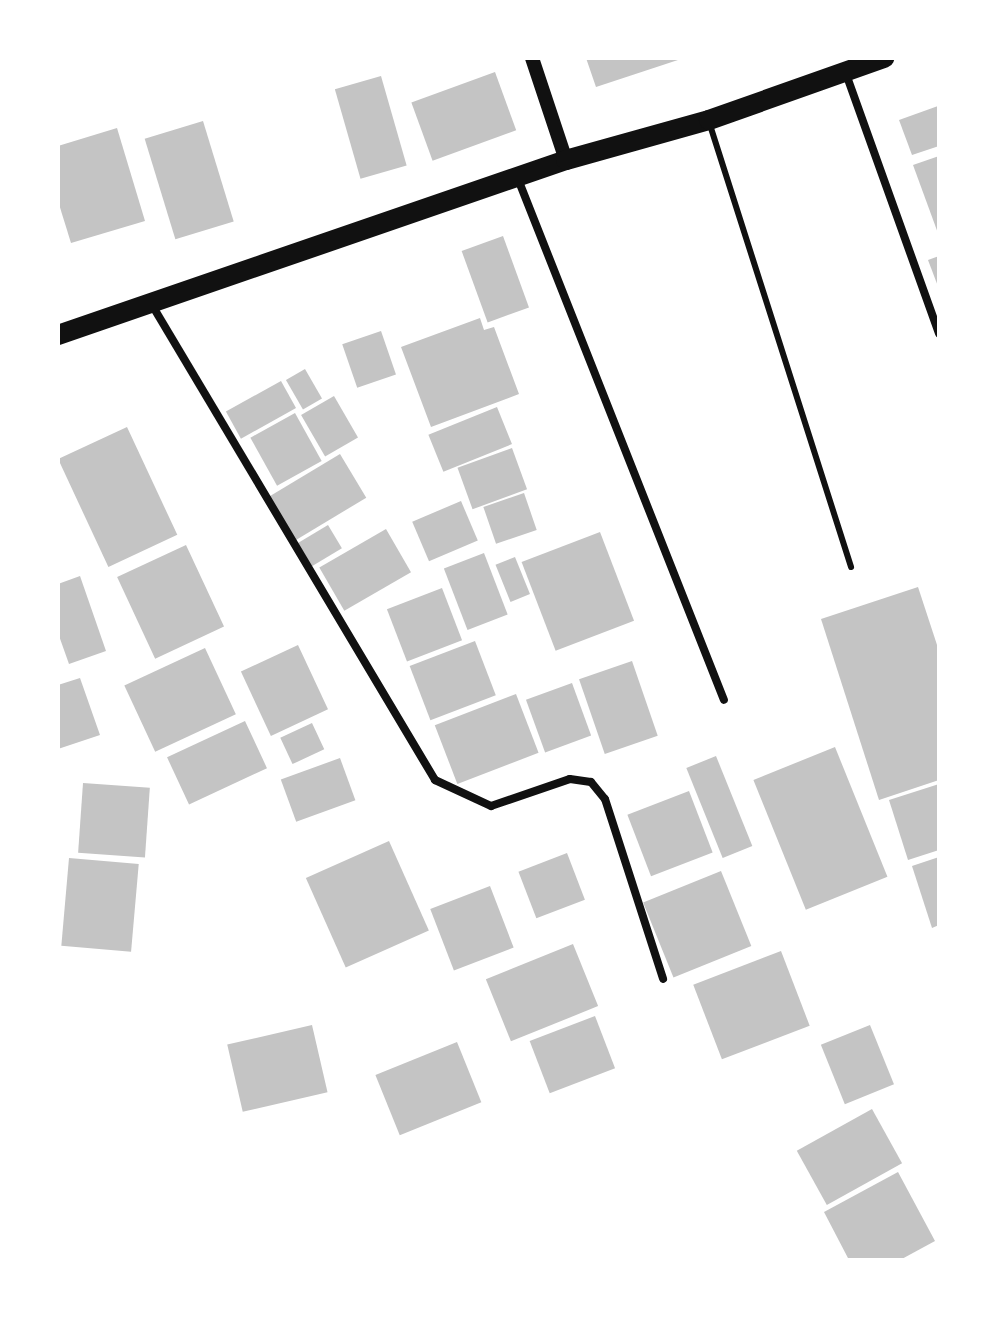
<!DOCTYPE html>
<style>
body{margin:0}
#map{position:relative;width:997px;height:1318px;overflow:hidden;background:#fff;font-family:"Libre Baskerville",serif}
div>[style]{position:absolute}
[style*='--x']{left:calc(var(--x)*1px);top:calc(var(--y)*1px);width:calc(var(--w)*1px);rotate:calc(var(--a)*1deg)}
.building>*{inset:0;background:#c4c4c4;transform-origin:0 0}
.service>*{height:6px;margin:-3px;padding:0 3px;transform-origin:3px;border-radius:3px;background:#111}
.minor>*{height:8px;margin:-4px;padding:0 4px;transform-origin:4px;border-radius:4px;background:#111}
.tertiary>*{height:14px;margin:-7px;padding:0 7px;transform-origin:7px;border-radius:7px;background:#111}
.primary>*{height:20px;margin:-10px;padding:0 10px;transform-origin:10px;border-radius:10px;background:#111}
span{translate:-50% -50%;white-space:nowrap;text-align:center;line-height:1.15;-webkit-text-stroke:8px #fff;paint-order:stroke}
.frame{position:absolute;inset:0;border:60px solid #fff;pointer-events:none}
</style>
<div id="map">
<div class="building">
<i style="clip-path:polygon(586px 58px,681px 58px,681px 59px,596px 87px)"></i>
<i style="left:495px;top:72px;width:62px;height:89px;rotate:70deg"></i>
<i style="left:381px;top:76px;width:93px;height:48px;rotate:74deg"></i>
<i style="clip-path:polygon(938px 106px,939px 146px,912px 155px,899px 120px)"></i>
<i style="left:203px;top:121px;width:105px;height:61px;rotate:73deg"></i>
<i style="clip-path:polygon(117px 128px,145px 221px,71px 243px,58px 201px,58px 146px)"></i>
<i style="clip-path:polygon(939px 156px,939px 236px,913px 165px)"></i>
<i style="left:503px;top:236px;width:76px;height:44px;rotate:70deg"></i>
<i style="clip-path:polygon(939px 256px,939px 289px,928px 260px)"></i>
<i style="clip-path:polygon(480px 318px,484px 330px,494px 327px,519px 394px,431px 427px,401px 347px)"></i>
<i style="left:381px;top:331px;width:46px;height:41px;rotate:71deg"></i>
<i style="left:305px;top:369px;width:34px;height:22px;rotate:60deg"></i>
<i style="left:281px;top:381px;width:31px;height:63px;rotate:61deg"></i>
<i style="left:334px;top:396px;width:48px;height:38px;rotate:60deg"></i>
<i style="left:497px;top:407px;width:40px;height:74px;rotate:68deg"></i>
<i style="left:295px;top:413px;width:55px;height:51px;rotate:61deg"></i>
<i style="left:127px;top:427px;width:119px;height:76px;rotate:65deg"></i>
<i style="left:512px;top:448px;width:44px;height:58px;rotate:70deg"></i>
<i style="left:340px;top:454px;width:51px;height:82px;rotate:59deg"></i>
<i style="left:524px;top:493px;width:39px;height:43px;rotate:71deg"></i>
<i style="left:461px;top:501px;width:43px;height:53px;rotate:67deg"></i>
<i style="left:328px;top:525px;width:27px;height:35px;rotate:59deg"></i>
<i style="left:386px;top:529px;width:50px;height:77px;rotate:60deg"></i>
<i style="left:600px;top:532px;width:95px;height:84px;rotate:69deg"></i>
<i style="left:186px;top:545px;width:90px;height:76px;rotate:65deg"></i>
<i style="left:484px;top:553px;width:66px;height:43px;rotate:69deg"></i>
<i style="left:515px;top:557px;width:40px;height:21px;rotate:68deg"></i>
<i style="clip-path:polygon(80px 576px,106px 651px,69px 664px,58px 633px,58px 584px)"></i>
<i style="clip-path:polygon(918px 587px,939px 651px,939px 780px,879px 800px,821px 619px)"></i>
<i style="left:442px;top:588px;width:56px;height:59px;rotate:69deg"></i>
<i style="left:475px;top:641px;width:58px;height:70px;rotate:69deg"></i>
<i style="left:298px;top:645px;width:71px;height:63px;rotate:65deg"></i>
<i style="left:205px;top:648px;width:73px;height:89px;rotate:65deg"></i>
<i style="left:632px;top:661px;width:79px;height:56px;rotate:71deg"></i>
<i style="clip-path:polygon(80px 678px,100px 735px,58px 749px,58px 685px)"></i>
<i style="left:572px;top:683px;width:56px;height:49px;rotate:70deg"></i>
<i style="left:516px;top:694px;width:63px;height:87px;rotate:69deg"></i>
<i style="left:245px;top:721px;width:52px;height:86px;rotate:65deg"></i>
<i style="left:312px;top:723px;width:29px;height:35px;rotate:65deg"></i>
<i style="left:835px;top:747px;width:140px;height:88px;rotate:68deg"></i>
<i style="left:716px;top:756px;width:97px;height:32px;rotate:68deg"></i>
<i style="left:340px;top:758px;width:45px;height:63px;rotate:70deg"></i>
<i style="left:83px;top:783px;width:67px;height:70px;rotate:4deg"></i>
<i style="clip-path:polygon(939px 784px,939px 850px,908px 860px,889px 800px)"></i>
<i style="left:689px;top:791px;width:66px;height:66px;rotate:69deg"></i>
<i style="left:389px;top:841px;width:98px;height:91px;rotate:66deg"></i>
<i style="left:567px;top:853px;width:50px;height:52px;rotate:69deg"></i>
<i style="clip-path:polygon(939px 857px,939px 925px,932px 928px,912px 866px)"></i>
<i style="left:69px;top:858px;width:70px;height:88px;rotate:5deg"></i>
<i style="left:721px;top:871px;width:81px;height:84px;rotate:68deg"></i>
<i style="left:490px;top:886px;width:66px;height:64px;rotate:69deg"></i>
<i style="left:573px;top:944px;width:67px;height:94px;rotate:68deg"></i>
<i style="left:781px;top:951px;width:80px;height:94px;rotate:69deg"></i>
<i style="left:595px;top:1016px;width:56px;height:70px;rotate:69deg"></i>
<i style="left:312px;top:1025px;width:69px;height:87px;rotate:77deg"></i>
<i style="left:870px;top:1025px;width:64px;height:53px;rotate:68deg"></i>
<i style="left:457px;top:1042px;width:65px;height:88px;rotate:68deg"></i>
<i style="left:872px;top:1109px;width:62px;height:86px;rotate:61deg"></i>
<i style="clip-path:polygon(898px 1172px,935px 1241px,900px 1260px,849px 1260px,824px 1212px)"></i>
</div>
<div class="service">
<i style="--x:710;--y:125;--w:464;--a:72.3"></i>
</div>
<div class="minor">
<i style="--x:845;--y:71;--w:279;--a:70.3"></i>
<i style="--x:518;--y:179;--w:560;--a:68.43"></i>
<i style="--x:152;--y:305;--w:553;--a:59.21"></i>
<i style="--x:435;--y:780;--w:62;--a:24.9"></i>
<i style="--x:491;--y:806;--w:83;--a:-18.9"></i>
<i style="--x:570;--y:779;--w:21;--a:8"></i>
<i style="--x:591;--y:782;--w:22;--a:51"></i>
<i style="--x:605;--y:799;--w:189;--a:72.1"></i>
</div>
<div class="tertiary">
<i style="--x:532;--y:58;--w:108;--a:71.6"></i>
</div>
<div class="primary">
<i style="--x:58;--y:335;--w:537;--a:-19.01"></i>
<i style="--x:566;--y:160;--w:148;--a:-15.6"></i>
<i style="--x:709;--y:120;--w:186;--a:-19.5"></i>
</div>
<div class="frame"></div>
</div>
